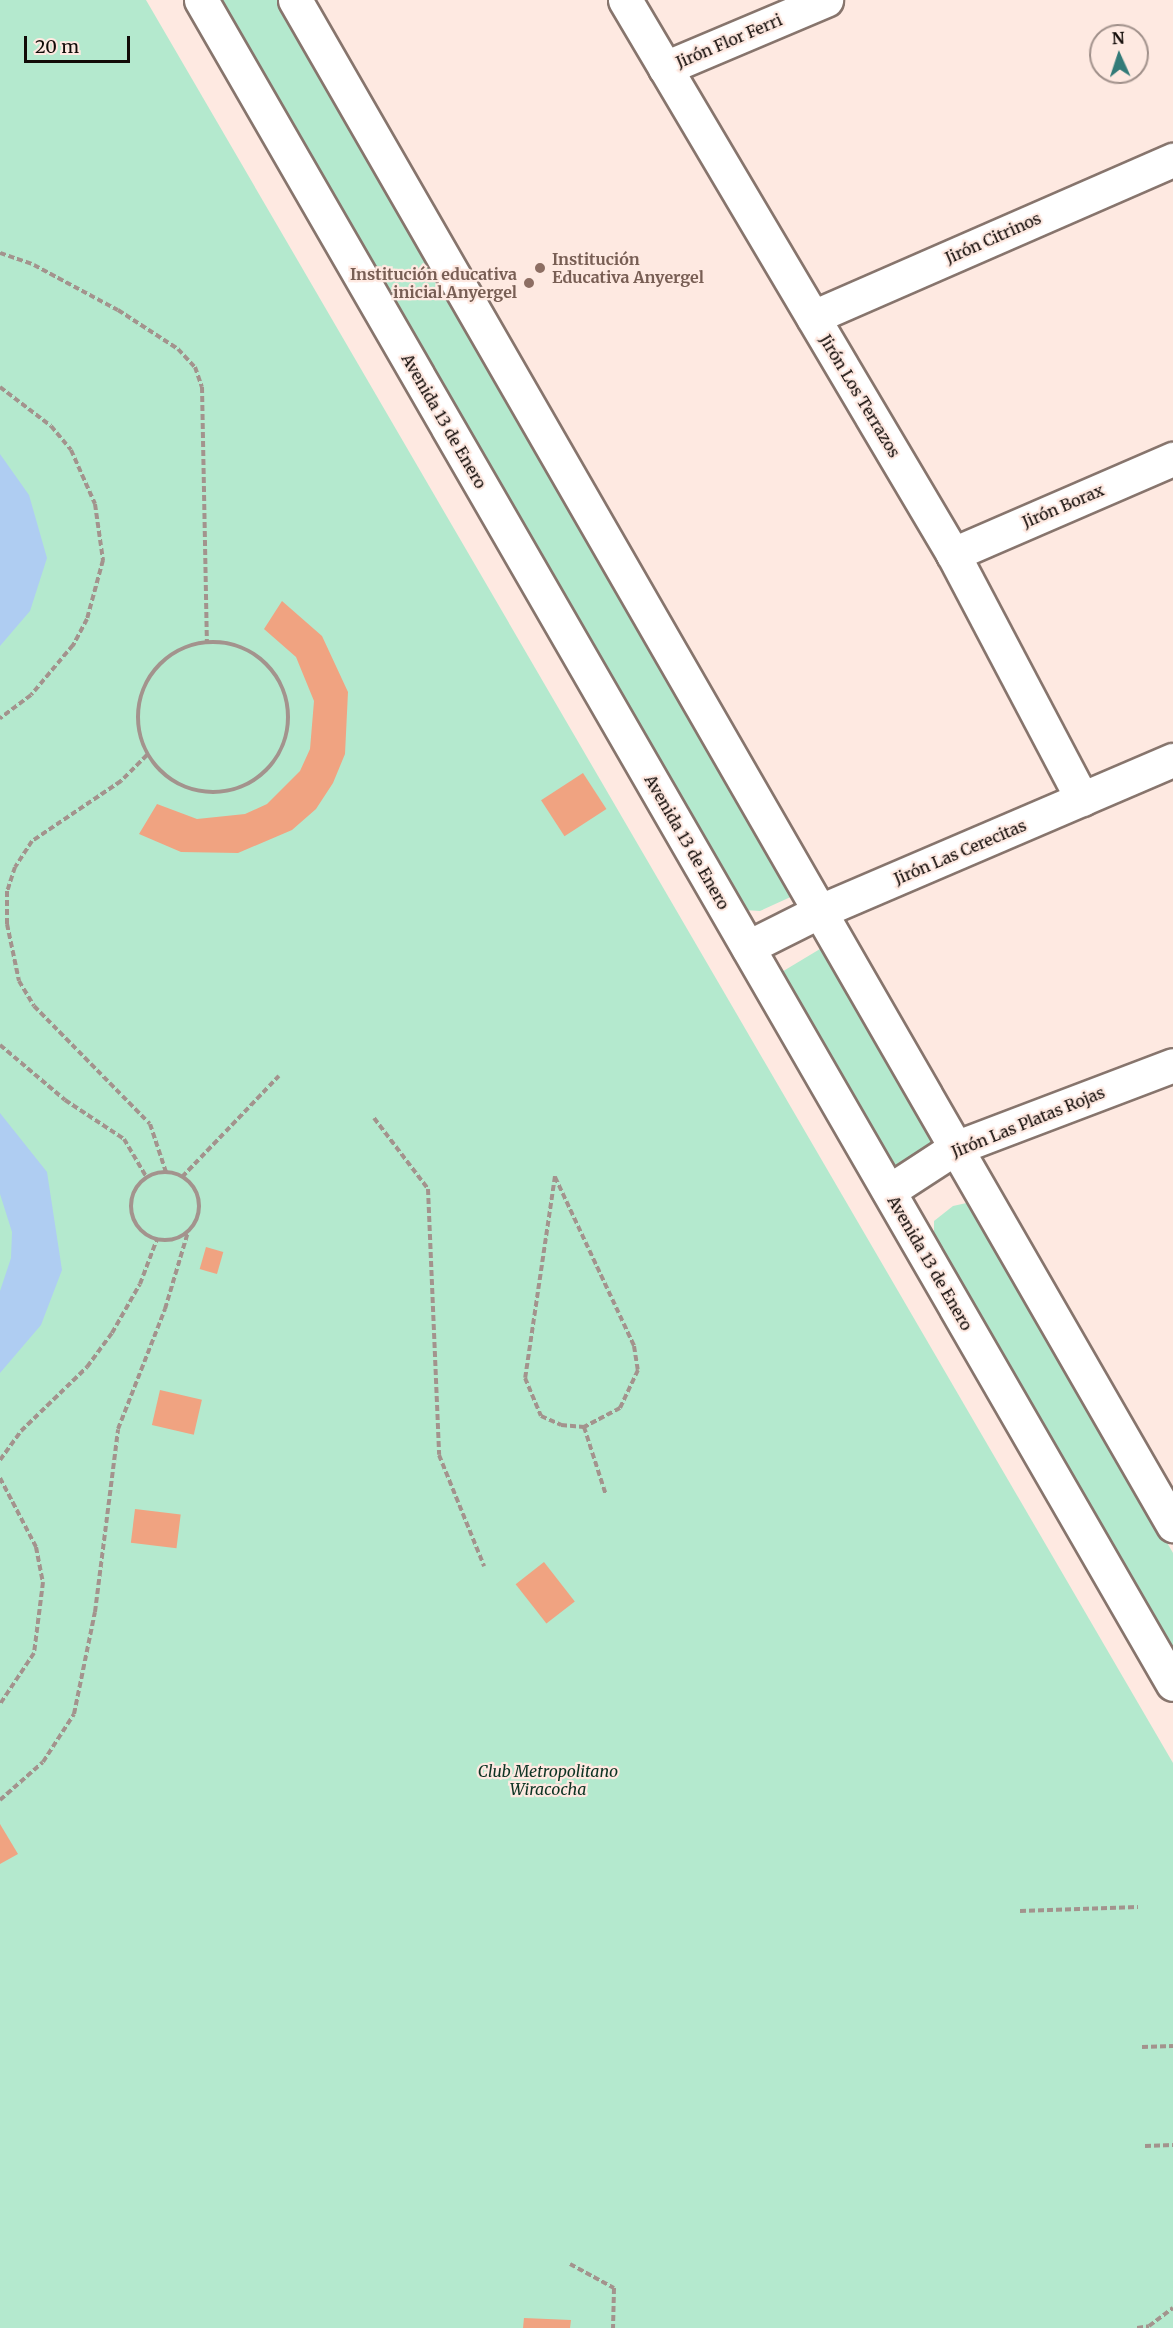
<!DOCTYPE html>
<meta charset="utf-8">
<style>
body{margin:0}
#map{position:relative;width:1173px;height:2328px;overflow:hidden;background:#fee9e1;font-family:Merriweather,serif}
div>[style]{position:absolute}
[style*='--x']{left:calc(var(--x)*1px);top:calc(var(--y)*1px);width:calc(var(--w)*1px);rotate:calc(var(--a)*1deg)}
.green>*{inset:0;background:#b4e9ce;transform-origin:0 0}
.water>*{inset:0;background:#afcdf2}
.building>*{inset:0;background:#f0a381;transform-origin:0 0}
.path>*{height:4px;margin-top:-2px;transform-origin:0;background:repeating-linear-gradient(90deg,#a3938d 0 6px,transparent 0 9px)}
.path>.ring{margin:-2px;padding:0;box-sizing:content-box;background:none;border:4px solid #a3938d;border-radius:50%}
.roads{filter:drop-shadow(2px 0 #87756d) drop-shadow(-2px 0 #87756d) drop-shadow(0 2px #87756d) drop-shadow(0 -2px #87756d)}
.street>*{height:33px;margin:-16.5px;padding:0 16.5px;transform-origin:16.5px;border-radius:16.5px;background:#fff}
.secondary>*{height:33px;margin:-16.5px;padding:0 16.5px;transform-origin:16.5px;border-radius:16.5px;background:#fff}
.dots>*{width:16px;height:16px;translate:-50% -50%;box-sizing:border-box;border:3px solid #fee9e1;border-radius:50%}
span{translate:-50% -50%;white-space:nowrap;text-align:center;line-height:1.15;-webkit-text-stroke:4.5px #fee9e1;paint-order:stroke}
.street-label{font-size:16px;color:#120b08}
.education-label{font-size:16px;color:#785e54;font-weight:700}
.left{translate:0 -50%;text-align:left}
.right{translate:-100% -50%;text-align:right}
.park-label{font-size:16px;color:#0c3323;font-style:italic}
.north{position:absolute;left:1089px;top:24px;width:60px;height:60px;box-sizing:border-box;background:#fee9e1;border:2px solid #a0908a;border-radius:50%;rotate:357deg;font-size:16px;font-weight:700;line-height:24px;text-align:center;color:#120b08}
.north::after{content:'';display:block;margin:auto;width:21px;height:27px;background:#337b78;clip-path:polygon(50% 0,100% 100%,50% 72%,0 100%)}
.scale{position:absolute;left:24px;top:36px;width:106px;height:27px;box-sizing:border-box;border:3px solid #120b08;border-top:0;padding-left:8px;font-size:18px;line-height:21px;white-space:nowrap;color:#120b08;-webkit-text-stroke:4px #fee9e1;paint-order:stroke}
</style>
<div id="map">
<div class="green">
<i style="clip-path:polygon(0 0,146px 0,1173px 1763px,1173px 2328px,0 2328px)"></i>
<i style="clip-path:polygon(214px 0,279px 0,795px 895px,760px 911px,744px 910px)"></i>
<i style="left:820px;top:949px;width:224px;height:49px;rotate:59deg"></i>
<i style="clip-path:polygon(971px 1202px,1173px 1553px,1173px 1649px,934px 1236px,934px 1221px,953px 1206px)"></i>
</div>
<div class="water">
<i style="clip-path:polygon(0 454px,29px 495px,47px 558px,30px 611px,0 646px)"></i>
<i style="clip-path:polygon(0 1113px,47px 1172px,62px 1270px,41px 1325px,0 1373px,0 1291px,11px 1258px,12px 1232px,0 1194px)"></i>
</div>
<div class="building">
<i style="clip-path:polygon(282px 601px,322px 636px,348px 692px,345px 754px,333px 783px,316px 809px,292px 830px,238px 853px,181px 852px,139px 834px,157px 804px,197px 819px,245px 814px,267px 804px,300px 771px,310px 749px,314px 701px,296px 657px,264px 629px)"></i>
<i style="left:583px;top:773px;width:43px;height:50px;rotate:57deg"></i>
<i style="left:206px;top:1247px;width:18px;height:23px;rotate:16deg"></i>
<i style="left:160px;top:1390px;width:43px;height:36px;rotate:13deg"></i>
<i style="left:135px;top:1509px;width:46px;height:34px;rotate:7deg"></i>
<i style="left:544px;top:1562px;width:50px;height:36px;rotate:52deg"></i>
<i style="clip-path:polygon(0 1824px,18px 1854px,0 1864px)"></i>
<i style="clip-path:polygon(524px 2318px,571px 2320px,570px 2328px,523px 2328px)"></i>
</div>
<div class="path">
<i style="--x:0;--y:253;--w:36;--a:19"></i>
<i style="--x:34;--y:265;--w:95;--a:28.2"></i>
<i style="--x:118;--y:310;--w:72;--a:33"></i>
<i style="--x:178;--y:349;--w:25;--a:47"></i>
<i style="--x:195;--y:367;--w:21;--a:71"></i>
<i style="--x:202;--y:387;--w:255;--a:88.9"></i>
<i style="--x:0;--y:387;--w:64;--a:37.4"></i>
<i style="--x:51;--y:426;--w:31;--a:50"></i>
<i style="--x:71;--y:450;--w:59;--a:66"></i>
<i style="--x:95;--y:504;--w:57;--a:81.9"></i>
<i style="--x:103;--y:560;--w:61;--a:105.2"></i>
<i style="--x:87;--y:619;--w:30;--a:118"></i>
<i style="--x:73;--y:645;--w:65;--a:130"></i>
<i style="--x:31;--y:695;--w:39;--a:143"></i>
<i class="ring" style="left:138px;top:642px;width:146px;height:146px"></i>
<i style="--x:147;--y:755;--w:37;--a:135"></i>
<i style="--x:121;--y:781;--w:107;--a:146"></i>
<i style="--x:32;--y:841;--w:31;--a:123"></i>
<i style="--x:15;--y:867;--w:25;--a:108"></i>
<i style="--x:7;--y:891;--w:33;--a:90"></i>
<i style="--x:7;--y:924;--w:58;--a:78.1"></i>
<i style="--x:19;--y:981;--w:29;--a:59"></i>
<i style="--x:34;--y:1006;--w:165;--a:45.5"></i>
<i style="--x:150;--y:1124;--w:51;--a:71.6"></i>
<i style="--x:0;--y:1045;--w:85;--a:40.2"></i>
<i style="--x:65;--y:1100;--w:71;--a:33.5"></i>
<i style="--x:124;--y:1139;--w:45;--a:59.5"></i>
<i style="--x:374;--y:1118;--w:89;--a:52.7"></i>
<i style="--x:428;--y:1189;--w:266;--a:87.6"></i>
<i style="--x:439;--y:1455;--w:120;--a:67.9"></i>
<i class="ring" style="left:131px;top:1172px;width:64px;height:64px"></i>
<i style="--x:555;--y:1176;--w:204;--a:98.4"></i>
<i style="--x:525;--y:1378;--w:41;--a:67.2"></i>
<i style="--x:541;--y:1416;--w:22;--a:24"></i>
<i style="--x:561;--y:1425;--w:23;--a:5"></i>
<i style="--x:584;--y:1427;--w:71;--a:72.1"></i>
<i style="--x:182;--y:1177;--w:140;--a:-46.2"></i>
<i style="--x:555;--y:1177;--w:187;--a:64.9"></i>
<i style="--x:634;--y:1346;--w:24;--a:81"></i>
<i style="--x:638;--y:1370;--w:42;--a:115.3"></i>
<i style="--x:620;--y:1408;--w:41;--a:152.2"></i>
<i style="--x:0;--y:1460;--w:36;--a:-54"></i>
<i style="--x:21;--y:1431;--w:92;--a:-44.1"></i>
<i style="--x:87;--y:1367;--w:42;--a:-53.7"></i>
<i style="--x:112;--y:1333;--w:56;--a:-60.3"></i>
<i style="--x:140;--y:1284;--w:48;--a:-69.3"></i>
<i style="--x:0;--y:1478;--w:78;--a:62.4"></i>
<i style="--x:36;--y:1547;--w:36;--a:79"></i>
<i style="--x:43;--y:1582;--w:72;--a:97.2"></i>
<i style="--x:34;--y:1653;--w:61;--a:123.7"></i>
<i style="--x:0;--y:1800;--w:57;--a:-41.5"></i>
<i style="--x:43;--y:1762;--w:57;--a:-57.1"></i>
<i style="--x:74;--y:1714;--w:104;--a:-78.4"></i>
<i style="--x:95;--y:1612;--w:184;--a:-82.8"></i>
<i style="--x:118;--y:1429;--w:129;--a:-68.6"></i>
<i style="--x:165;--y:1309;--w:80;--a:-73.4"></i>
<i style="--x:1020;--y:1911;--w:118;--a:-1.9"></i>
<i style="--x:1142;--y:2047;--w:31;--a:-2"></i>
<i style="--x:1145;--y:2146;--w:28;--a:-2"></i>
<i style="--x:570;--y:2264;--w:50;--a:28.6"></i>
<i style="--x:614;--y:2288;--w:40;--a:91.4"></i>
<i style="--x:1137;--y:2328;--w:12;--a:-9"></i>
<i style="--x:1149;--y:2326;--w:30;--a:-37"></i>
</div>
<div class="roads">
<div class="street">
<i style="--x:625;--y:0;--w:644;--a:59.37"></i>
<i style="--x:953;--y:554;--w:277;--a:62.2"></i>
<i style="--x:665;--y:68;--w:175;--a:-22.9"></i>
<i style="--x:813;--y:317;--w:393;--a:-23.6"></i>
<i style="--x:953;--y:554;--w:240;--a:-23.4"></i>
<i style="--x:748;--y:947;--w:78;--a:-26.6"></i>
<i style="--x:818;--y:912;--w:386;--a:-23.2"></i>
<i style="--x:889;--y:1191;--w:79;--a:-33.1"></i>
<i style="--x:955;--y:1148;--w:233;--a:-20.8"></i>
</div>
<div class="secondary">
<i style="--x:201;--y:0;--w:1944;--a:60.01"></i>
<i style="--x:295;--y:0;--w:1760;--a:60.07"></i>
</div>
</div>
<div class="dots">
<i style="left:540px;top:268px;background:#8d6e63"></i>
<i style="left:529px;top:283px;background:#8d6e63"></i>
</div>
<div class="street-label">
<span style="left:729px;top:41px;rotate:-23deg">Jirón Flor Ferri</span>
<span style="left:993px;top:238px;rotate:-24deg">Jirón Citrinos</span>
<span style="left:860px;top:396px;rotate:59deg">Jirón Los Terrazos</span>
<span style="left:444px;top:421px;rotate:60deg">Avenida 13 de Enero</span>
<span style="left:1063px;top:506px;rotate:-23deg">Jirón Borax</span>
<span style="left:687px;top:842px;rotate:60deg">Avenida 13 de Enero</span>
<span style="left:960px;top:852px;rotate:-23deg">Jirón Las Cerecitas</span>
<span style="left:1028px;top:1122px;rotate:-22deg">Jirón Las Platas Rojas</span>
<span style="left:930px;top:1263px;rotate:60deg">Avenida 13 de Enero</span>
</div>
<div class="education-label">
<span class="left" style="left:552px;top:268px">Institución<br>Educativa Anyergel</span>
<span class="right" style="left:517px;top:283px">Institución educativa<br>inicial Anyergel</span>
</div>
<div class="park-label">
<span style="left:548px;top:1780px">Club Metropolitano<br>Wiracocha</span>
</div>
<div class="north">N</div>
<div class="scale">20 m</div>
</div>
